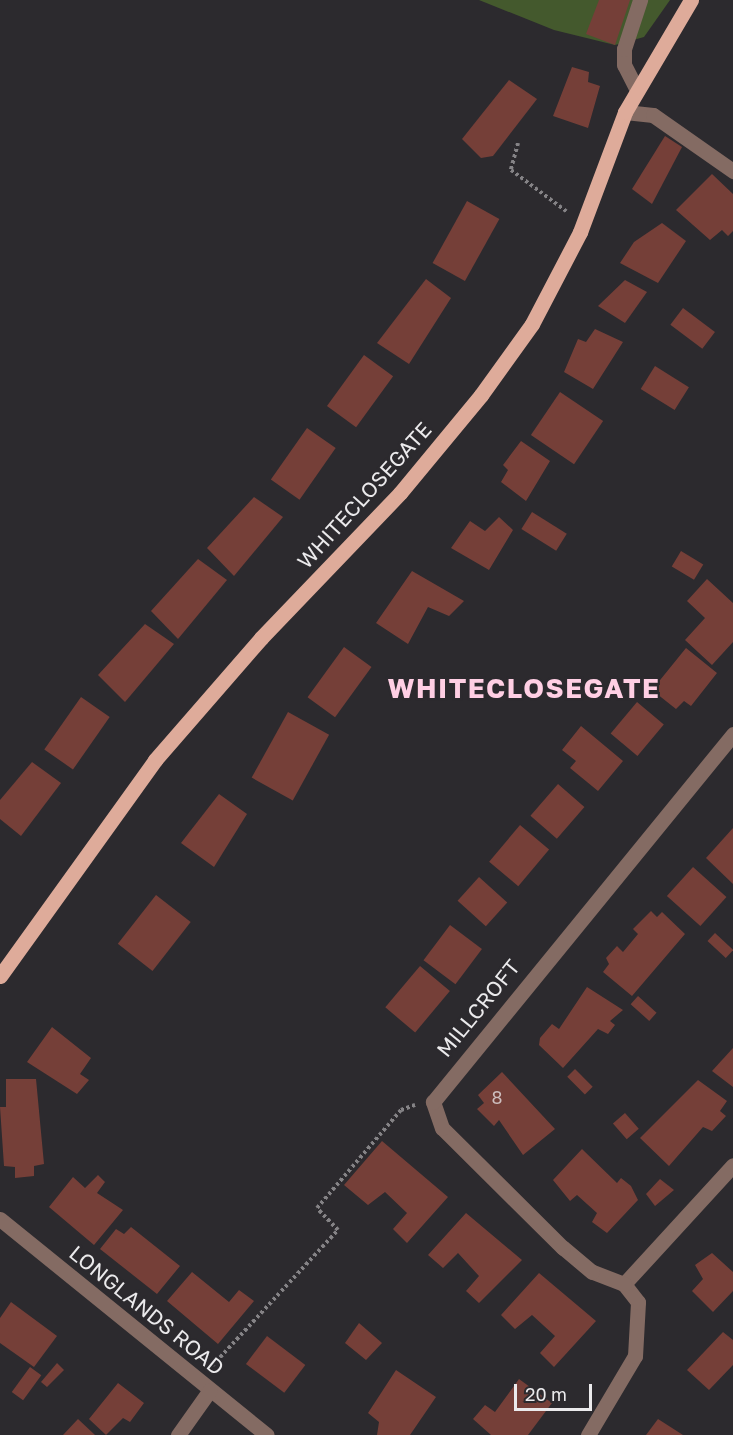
<!DOCTYPE html>
<style>
body{margin:0}
#map{position:relative;width:733px;height:1435px;overflow:hidden;background:#2c2a2e;font-family:"Golos Text",sans-serif}
div>[style]{position:absolute}
[style*='--x']{left:calc(var(--x)*1px);top:calc(var(--y)*1px);width:calc(var(--w)*1px);rotate:calc(var(--a)*1deg)}
.green>*{inset:0;background:#44592d}
.building>*{inset:0;background:#753f38;transform-origin:0 0}
.path>*{height:4px;margin-top:-2px;transform-origin:0;background:repeating-linear-gradient(90deg,#858386 0 3px,transparent 0 6px)}
.minor>*{height:15px;margin:-7.5px;padding:0 7.5px;transform-origin:7.5px;border-radius:7.5px;background:#846b63}
.major>*{height:15px;margin:-7.5px;padding:0 7.5px;transform-origin:7.5px;border-radius:7.5px;background:#deab9a}
span{translate:-50% -50%;white-space:nowrap;text-align:center;line-height:1.15;-webkit-text-stroke:4.5px #2c2a2e;paint-order:stroke}
.number-label{font-size:18px;color:#cebfbf}
.number-label span{-webkit-text-stroke-width:0}
.street-label{font-size:21px;color:#ebeaec}
.district-label{font-size:27px;color:#ffcfe4;font-weight:700;letter-spacing:1.5px}
.scale{position:absolute;left:514px;top:1384px;width:78px;height:27px;box-sizing:border-box;border:3px solid #ebeaec;border-top:0;padding-left:8px;font-size:18px;line-height:21px;white-space:nowrap;color:#ebeaec;-webkit-text-stroke:4px #2c2a2e;paint-order:stroke}
</style>
<div id="map">
<div class="green">
<i style="clip-path:polygon(479px 0,670px 0,644px 37px,615px 45px,554px 30px)"></i>
</div>
<div class="building">
<i style="clip-path:polygon(599px 0,630px 0,615px 45px,586px 34px)"></i>
<i style="clip-path:polygon(572px 67px,589px 72px,588px 82px,600px 86px,588px 128px,553px 116px)"></i>
<i style="clip-path:polygon(509px 80px,537px 99px,493px 156px,481px 158px,462px 139px)"></i>
<i style="clip-path:polygon(665px 136px,682px 147px,652px 204px,632px 189px)"></i>
<i style="clip-path:polygon(712px 174px,733px 194px,733px 231px,728px 236px,722px 230px,710px 240px,676px 210px)"></i>
<i style="left:467px;top:201px;width:37px;height:71px;rotate:29deg"></i>
<i style="clip-path:polygon(662px 223px,686px 241px,658px 283px,620px 263px,634px 242px)"></i>
<i style="clip-path:polygon(426px 279px,451px 298px,409px 364px,377px 343px)"></i>
<i style="clip-path:polygon(625px 280px,647px 292px,625px 323px,598px 306px)"></i>
<i style="left:683px;top:308px;width:40px;height:21px;rotate:37deg"></i>
<i style="clip-path:polygon(595px 329px,623px 342px,593px 389px,564px 372px,578px 339px,586px 342px)"></i>
<i style="left:364px;top:355px;width:36px;height:63px;rotate:36deg"></i>
<i style="left:655px;top:366px;width:40px;height:27px;rotate:32deg"></i>
<i style="left:560px;top:392px;width:52px;height:52px;rotate:34deg"></i>
<i style="left:307px;top:428px;width:35px;height:63px;rotate:35deg"></i>
<i style="clip-path:polygon(521px 441px,550px 461px,526px 501px,501px 482px,508px 470px,503px 465px)"></i>
<i style="clip-path:polygon(254px 497px,283px 517px,234px 576px,207px 548px)"></i>
<i style="left:532px;top:512px;width:41px;height:20px;rotate:32deg"></i>
<i style="clip-path:polygon(499px 517px,513px 530px,489px 570px,451px 548px,470px 521px,485px 531px)"></i>
<i style="left:681px;top:551px;width:26px;height:18px;rotate:31deg"></i>
<i style="clip-path:polygon(198px 559px,227px 580px,178px 639px,151px 611px)"></i>
<i style="clip-path:polygon(412px 571px,464px 601px,449px 616px,428px 607px,408px 644px,376px 623px)"></i>
<i style="clip-path:polygon(707px 579px,733px 603px,733px 642px,712px 665px,685px 640px,705px 618px,687px 601px)"></i>
<i style="clip-path:polygon(145px 624px,174px 644px,125px 702px,98px 675px)"></i>
<i style="left:344px;top:647px;width:34px;height:62px;rotate:36deg"></i>
<i style="clip-path:polygon(686px 648px,717px 673px,691px 706px,684px 701px,676px 709px,652px 690px)"></i>
<i style="left:81px;top:697px;width:35px;height:64px;rotate:35deg"></i>
<i style="left:637px;top:702px;width:35px;height:41px;rotate:40deg"></i>
<i style="left:288px;top:712px;width:47px;height:75px;rotate:29deg"></i>
<i style="clip-path:polygon(581px 726px,623px 761px,598px 791px,570px 768px,576px 761px,562px 750px)"></i>
<i style="clip-path:polygon(32px 762px,61px 783px,21px 836px,0 819px,0 800px)"></i>
<i style="left:558px;top:784px;width:35px;height:42px;rotate:41deg"></i>
<i style="clip-path:polygon(219px 794px,247px 814px,214px 867px,181px 843px)"></i>
<i style="left:520px;top:825px;width:38px;height:48px;rotate:40deg"></i>
<i style="clip-path:polygon(733px 828px,733px 884px,706px 858px)"></i>
<i style="left:693px;top:867px;width:45px;height:39px;rotate:42deg"></i>
<i style="left:479px;top:877px;width:38px;height:32px;rotate:42deg"></i>
<i style="left:156px;top:895px;width:44px;height:62px;rotate:38deg"></i>
<i style="clip-path:polygon(651px 911px,657px 917px,662px 912px,685px 934px,632px 996px,603px 972px,609px 964px,606px 958px,617px 946px,623px 952px,638px 934px,633px 929px)"></i>
<i style="left:450px;top:925px;width:40px;height:44px;rotate:37deg"></i>
<i style="left:715px;top:933px;width:25px;height:11px;rotate:43deg"></i>
<i style="left:420px;top:966px;width:39px;height:54px;rotate:40deg"></i>
<i style="clip-path:polygon(587px 987px,623px 1010px,610px 1021px,615px 1025px,608px 1034px,598px 1029px,563px 1068px,539px 1045px,540px 1038px,552px 1024px,559px 1029px)"></i>
<i style="left:638px;top:996px;width:25px;height:11px;rotate:42deg"></i>
<i style="clip-path:polygon(52px 1027px,91px 1058px,80px 1074px,89px 1080px,77px 1094px,27px 1062px)"></i>
<i style="clip-path:polygon(733px 1048px,733px 1087px,712px 1071px)"></i>
<i style="left:575px;top:1069px;width:25px;height:11px;rotate:45deg"></i>
<i style="clip-path:polygon(502px 1072px,555px 1129px,523px 1155px,499px 1120px,494px 1126px,477px 1109px,484px 1103px,478px 1095px)"></i>
<i style="clip-path:polygon(6px 1079px,36px 1079px,44px 1164px,34px 1166px,34px 1176px,15px 1178px,15px 1167px,4px 1166px,0 1107px,6px 1107px)"></i>
<i style="clip-path:polygon(698px 1080px,727px 1101px,720px 1111px,726px 1116px,712px 1131px,703px 1127px,669px 1166px,640px 1138px)"></i>
<i style="left:625px;top:1113px;width:21px;height:16px;rotate:49deg"></i>
<i style="clip-path:polygon(382px 1141px,448px 1197px,407px 1243px,393px 1229px,407px 1213px,385px 1192px,368px 1205px,344px 1185px)"></i>
<i style="clip-path:polygon(582px 1149px,617px 1183px,621px 1178px,631px 1186px,638px 1200px,607px 1233px,592px 1222px,597px 1213px,577px 1195px,570px 1201px,553px 1180px)"></i>
<i style="clip-path:polygon(98px 1175px,105px 1182px,97px 1193px,123px 1210px,94px 1245px,49px 1207px,73px 1177px,85px 1188px)"></i>
<i style="clip-path:polygon(660px 1179px,674px 1190px,655px 1206px,646px 1194px)"></i>
<i style="clip-path:polygon(466px 1213px,522px 1260px,479px 1303px,466px 1291px,479px 1276px,458px 1253px,443px 1268px,428px 1255px)"></i>
<i style="clip-path:polygon(131px 1227px,180px 1266px,157px 1294px,100px 1249px,116px 1229px,124px 1234px)"></i>
<i style="clip-path:polygon(712px 1253px,733px 1272px,733px 1291px,713px 1312px,692px 1291px,703px 1279px,695px 1265px)"></i>
<i style="clip-path:polygon(192px 1272px,229px 1302px,239px 1290px,254px 1301px,218px 1344px,167px 1301px)"></i>
<i style="clip-path:polygon(539px 1273px,596px 1321px,554px 1367px,540px 1353px,555px 1336px,532px 1315px,515px 1329px,501px 1315px)"></i>
<i style="clip-path:polygon(11px 1302px,57px 1336px,34px 1367px,0 1343px,0 1318px)"></i>
<i style="clip-path:polygon(359px 1323px,382px 1343px,366px 1360px,345px 1343px)"></i>
<i style="clip-path:polygon(723px 1332px,733px 1340px,733px 1365px,709px 1390px,687px 1370px)"></i>
<i style="left:267px;top:1336px;width:48px;height:35px;rotate:37deg"></i>
<i style="clip-path:polygon(57px 1363px,64px 1370px,47px 1387px,41px 1382px)"></i>
<i style="left:30px;top:1367px;width:14px;height:31px;rotate:36deg"></i>
<i style="clip-path:polygon(396px 1370px,436px 1397px,410px 1435px,377px 1435px,379px 1422px,368px 1413px)"></i>
<i style="clip-path:polygon(519px 1379px,552px 1403px,528px 1435px,491px 1435px,473px 1419px,485px 1405px,495px 1412px)"></i>
<i style="clip-path:polygon(118px 1383px,144px 1403px,130px 1422px,123px 1418px,106px 1435px,89px 1419px)"></i>
<i style="clip-path:polygon(78px 1419px,95px 1435px,63px 1435px)"></i>
<i style="clip-path:polygon(658px 1419px,683px 1435px,646px 1435px)"></i>
</div>
<div class="path">
<i style="--x:518;--y:143;--w:28;--a:105"></i>
<i style="--x:511;--y:170;--w:69;--a:36.7"></i>
<i style="--x:212;--y:1366;--w:185;--a:-47.2"></i>
<i style="--x:338;--y:1230;--w:30;--a:-134"></i>
<i style="--x:317;--y:1208;--w:129;--a:-49.4"></i>
<i style="--x:401;--y:1110;--w:15;--a:-20"></i>
</div>
<div class="minor">
<i style="--x:637;--y:90;--w:28;--a:-117"></i>
<i style="--x:624;--y:65;--w:16;--a:-90"></i>
<i style="--x:624;--y:49;--w:52;--a:-71.9"></i>
<i style="--x:625;--y:112;--w:28;--a:6"></i>
<i style="--x:653;--y:115;--w:98;--a:35"></i>
<i style="--x:0;--y:1219;--w:343;--a:39"></i>
<i style="--x:624;--y:1284;--w:161;--a:-47.5"></i>
<i style="--x:178;--y:1435;--w:55;--a:-54.6"></i>
<i style="--x:588;--y:1435;--w:92;--a:-59.3"></i>
<i style="--x:635;--y:1356;--w:54;--a:-86.8"></i>
<i style="--x:638;--y:1302;--w:23;--a:-128"></i>
<i style="--x:624;--y:1284;--w:34;--a:-159"></i>
<i style="--x:592;--y:1272;--w:38;--a:-140"></i>
<i style="--x:563;--y:1248;--w:170;--a:-135.2"></i>
<i style="--x:442;--y:1128;--w:28;--a:-109"></i>
<i style="--x:433;--y:1102;--w:475;--a:-50.8"></i>
</div>
<div class="major">
<i style="--x:0;--y:976;--w:266;--a:-54.3"></i>
<i style="--x:155;--y:760;--w:162;--a:-49"></i>
<i style="--x:261;--y:638;--w:201;--a:-46.2"></i>
<i style="--x:400;--y:493;--w:127;--a:-50.4"></i>
<i style="--x:481;--y:395;--w:87;--a:-54.3"></i>
<i style="--x:532;--y:324;--w:104;--a:-62.4"></i>
<i style="--x:580;--y:232;--w:128;--a:-69.4"></i>
<i style="--x:625;--y:112;--w:130;--a:-59.5"></i>
</div>
<div class="number-label">
<span style="left:497px;top:1097px">8</span>
</div>
<div class="street-label">
<span style="left:364px;top:495px;rotate:-48deg">WHITECLOSEGATE</span>
<span style="left:478px;top:1008px;rotate:-51deg">MILLCROFT</span>
<span style="left:147px;top:1310px;rotate:39deg">LONGLANDS ROAD</span>
</div>
<div class="district-label">
<span style="left:524px;top:689px">WHITECLOSEGATE</span>
</div>
<div class="scale">20 m</div>
</div>
